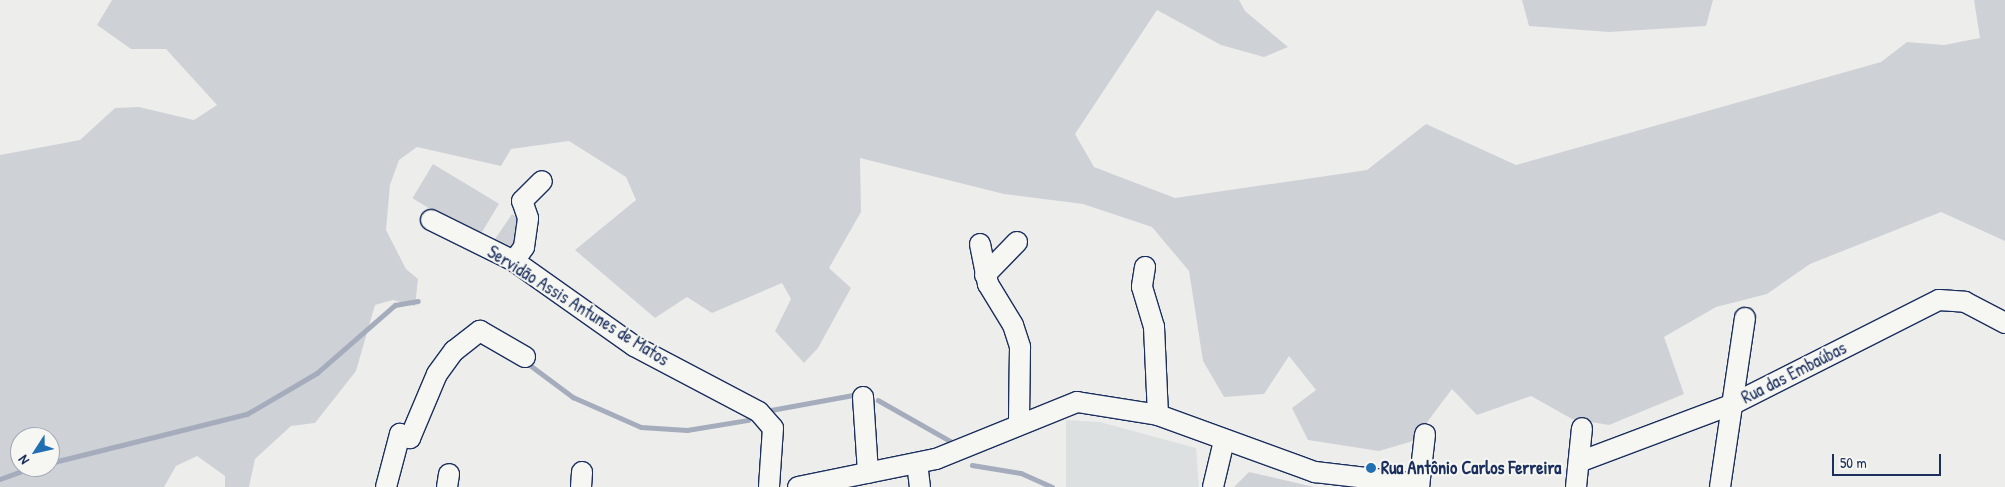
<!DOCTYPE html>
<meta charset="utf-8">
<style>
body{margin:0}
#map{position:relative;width:2005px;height:487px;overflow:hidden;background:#edeeec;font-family:"Patrick Hand",sans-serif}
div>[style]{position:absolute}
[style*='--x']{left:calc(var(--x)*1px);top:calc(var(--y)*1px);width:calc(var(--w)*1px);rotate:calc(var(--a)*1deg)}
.built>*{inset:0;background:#dde0e1}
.green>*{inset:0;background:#ced2d7;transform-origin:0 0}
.stream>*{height:4.5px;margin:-2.25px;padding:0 2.25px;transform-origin:2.25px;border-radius:2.25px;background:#a5acbc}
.roads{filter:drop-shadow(1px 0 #1b2f5e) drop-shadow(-1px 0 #1b2f5e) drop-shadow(0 1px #1b2f5e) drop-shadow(0 -1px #1b2f5e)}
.minor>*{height:20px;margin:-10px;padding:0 10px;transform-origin:10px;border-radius:10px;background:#f6f6f2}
.dots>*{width:14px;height:14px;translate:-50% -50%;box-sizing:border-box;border:2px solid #f6f6f2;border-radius:50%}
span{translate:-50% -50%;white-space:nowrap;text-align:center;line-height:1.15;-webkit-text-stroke:4px #f6f6f2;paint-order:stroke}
.street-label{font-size:18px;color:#1b2f5e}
.poi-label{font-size:18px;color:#1b2f5e;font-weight:700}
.left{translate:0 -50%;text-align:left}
.north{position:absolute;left:10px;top:427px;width:50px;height:50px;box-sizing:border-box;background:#f6f6f2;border:1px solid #9ea6b7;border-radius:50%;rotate:235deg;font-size:14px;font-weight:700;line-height:20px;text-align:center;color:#1b2f5e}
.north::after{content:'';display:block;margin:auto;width:18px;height:22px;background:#1f6fb2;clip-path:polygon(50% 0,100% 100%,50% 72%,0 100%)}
.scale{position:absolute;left:1832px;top:454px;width:109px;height:22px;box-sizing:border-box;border:2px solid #1b2f5e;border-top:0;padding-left:6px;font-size:15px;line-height:18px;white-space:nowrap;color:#1b2f5e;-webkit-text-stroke:4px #f6f6f2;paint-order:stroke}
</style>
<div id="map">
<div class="built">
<i style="clip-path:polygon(1066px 420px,1100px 422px,1196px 448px,1199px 487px,1066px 487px)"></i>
</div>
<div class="green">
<i style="clip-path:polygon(evenodd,112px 0,1239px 0,1245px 11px,1288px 47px,1264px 57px,1221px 45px,1157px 10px,1075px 134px,1094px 167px,1175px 198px,1367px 170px,1426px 124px,1516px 165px,1881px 62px,1907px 42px,1944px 45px,1980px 38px,1974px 0,2005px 0,2005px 241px,1941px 212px,1810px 264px,1767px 294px,1716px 307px,1664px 337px,1684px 394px,1609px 425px,1572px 419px,1531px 396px,1477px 415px,1452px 389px,1413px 441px,1379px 451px,1308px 440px,1292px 408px,1316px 390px,1289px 356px,1264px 394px,1224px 397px,1203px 361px,1189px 271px,1152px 227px,1083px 204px,1004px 194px,860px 158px,861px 212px,829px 268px,851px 288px,818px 348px,804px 363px,775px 331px,791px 299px,782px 283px,712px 313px,687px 297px,655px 318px,575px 250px,636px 200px,626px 177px,569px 141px,511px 149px,501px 166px,417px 147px,399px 160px,390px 185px,386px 230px,406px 269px,418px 279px,415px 306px,393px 300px,375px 305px,356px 371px,315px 423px,291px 426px,255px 459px,249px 487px,225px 487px,225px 476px,197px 456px,176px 466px,164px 487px,0 487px,0 155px,80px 140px,115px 108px,139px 107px,194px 120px,217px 105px,166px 49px,131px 49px,97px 25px,112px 0,20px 437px,50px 437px,50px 467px,20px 467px,20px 437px)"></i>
<i style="clip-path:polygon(1522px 0,1713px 0,1706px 26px,1609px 32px,1529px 26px)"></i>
<i style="left:433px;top:164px;width:77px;height:40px;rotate:31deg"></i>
<i style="clip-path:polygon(512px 214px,519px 219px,519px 243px,512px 254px,493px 242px)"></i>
<i style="clip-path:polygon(1249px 472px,1314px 487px,1234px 487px)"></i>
</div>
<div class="stream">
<i style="--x:526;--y:362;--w:59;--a:36.7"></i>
<i style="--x:573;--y:397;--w:74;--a:23.8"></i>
<i style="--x:641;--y:427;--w:46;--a:3.7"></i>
<i style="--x:687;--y:430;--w:62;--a:-9.3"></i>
<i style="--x:878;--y:400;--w:85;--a:29.6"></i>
<i style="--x:771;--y:410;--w:83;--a:-10.4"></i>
<i style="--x:50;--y:463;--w:203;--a:-14"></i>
<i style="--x:247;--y:414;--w:81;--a:-30.4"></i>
<i style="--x:317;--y:373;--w:103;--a:-41.1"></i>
<i style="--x:395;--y:305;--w:23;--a:-10"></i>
<i style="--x:972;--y:465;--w:50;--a:9.3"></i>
<i style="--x:1021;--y:473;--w:34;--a:24"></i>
<i style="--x:0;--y:479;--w:35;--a:-20"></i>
</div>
<div class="roads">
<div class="minor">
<i style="--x:431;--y:220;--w:93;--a:26.3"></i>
<i style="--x:514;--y:261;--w:147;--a:35.3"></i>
<i style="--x:634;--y:346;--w:141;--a:27.8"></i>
<i style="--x:759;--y:412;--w:21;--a:49"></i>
<i style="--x:773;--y:428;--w:59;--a:93.9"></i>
<i style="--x:980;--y:244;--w:41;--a:78.7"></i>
<i style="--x:988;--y:284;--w:48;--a:58.6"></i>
<i style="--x:1013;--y:325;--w:23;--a:72"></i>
<i style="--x:1020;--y:347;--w:76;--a:90.8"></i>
<i style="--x:514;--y:261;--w:17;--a:-54"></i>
<i style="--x:524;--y:247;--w:29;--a:-82"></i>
<i style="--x:528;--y:218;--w:18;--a:-109"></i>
<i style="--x:522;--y:201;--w:28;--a:-45"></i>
<i style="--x:1145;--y:267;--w:20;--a:99"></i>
<i style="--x:1142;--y:287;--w:42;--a:73.3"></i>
<i style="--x:1154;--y:327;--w:88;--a:87.4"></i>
<i style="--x:985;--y:275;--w:46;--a:-45.9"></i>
<i style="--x:863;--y:397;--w:76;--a:86.2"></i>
<i style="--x:1579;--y:462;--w:162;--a:-20.6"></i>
<i style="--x:1731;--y:405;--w:233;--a:-26.8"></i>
<i style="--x:1939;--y:300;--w:26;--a:4"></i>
<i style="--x:1965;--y:302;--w:45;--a:27.7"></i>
<i style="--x:917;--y:463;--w:24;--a:83"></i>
<i style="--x:386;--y:487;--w:55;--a:-75.2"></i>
<i style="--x:400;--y:434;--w:11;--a:22"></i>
<i style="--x:410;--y:438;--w:69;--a:-67.1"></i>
<i style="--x:437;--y:374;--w:29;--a:-54"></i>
<i style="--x:454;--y:351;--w:33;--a:-38"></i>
<i style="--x:480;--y:331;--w:52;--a:30"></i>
<i style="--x:447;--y:487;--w:13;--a:-81"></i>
<i style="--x:581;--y:487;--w:15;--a:-86"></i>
<i style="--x:798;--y:487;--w:141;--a:-11.5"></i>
<i style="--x:936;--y:459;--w:152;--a:-22"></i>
<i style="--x:1077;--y:402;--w:82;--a:9.1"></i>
<i style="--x:1158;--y:415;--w:167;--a:20"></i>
<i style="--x:1315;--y:472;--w:105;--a:6.6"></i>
<i style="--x:1213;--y:487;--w:47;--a:-76.6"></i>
<i style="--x:1419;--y:487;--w:53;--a:-83.5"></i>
<i style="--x:1576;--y:487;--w:59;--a:-84.2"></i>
<i style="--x:1720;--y:487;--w:171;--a:-81.6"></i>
</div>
</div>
<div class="dots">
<i style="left:1371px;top:468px;background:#1f6fb2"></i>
</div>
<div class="street-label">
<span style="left:578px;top:306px;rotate:32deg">Servidão Assis Antunes de Matos</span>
<span style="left:1794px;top:373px;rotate:-27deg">Rua das Embaúbas</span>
</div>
<div class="poi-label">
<span class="left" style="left:1381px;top:468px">Rua Antônio Carlos Ferreira</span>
</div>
<div class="north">N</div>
<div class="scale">50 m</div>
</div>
